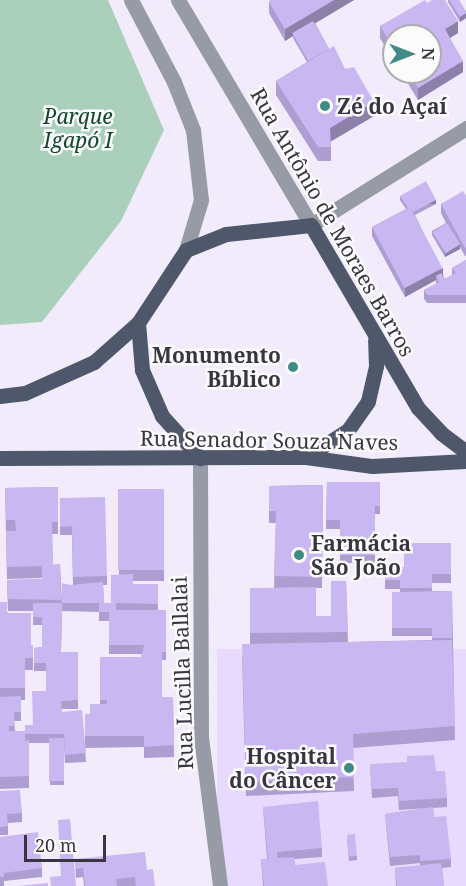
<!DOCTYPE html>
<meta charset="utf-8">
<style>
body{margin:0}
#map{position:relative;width:466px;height:886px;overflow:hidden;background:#f1ebfc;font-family:"Noto Serif",serif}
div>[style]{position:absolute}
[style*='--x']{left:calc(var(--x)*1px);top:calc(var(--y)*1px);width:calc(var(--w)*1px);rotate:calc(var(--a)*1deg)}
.built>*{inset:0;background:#e7dafe;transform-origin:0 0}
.green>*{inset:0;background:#aad0bb}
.minor>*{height:15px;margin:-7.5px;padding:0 7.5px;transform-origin:7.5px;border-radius:7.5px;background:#969ba6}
.major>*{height:15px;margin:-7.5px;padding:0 7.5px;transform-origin:7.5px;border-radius:7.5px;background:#4f576b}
.wall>*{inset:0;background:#ad9dd0}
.shaded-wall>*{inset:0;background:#8d80a9;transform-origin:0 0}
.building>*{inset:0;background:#c9b7f2;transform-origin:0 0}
.dots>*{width:16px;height:16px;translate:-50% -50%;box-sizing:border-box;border:3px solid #fbfbfb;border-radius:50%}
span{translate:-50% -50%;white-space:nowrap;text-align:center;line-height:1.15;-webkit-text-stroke:5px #fbfbfb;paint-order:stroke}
.poi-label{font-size:21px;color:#393540;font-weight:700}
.left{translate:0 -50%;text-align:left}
.right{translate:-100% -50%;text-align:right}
.park-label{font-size:21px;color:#12462f;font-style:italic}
.street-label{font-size:21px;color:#393540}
.north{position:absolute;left:382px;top:24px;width:60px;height:60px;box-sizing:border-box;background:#fbfbfb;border:2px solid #adacb0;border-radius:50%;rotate:90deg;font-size:16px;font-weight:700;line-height:24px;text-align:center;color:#393540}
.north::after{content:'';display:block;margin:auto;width:21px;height:27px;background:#428a85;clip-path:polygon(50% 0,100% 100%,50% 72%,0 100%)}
.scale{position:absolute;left:24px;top:835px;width:82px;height:27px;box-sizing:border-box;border:3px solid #393540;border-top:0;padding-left:8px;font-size:18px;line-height:21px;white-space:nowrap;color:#393540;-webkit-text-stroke:4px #fbfbfb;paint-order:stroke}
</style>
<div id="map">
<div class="built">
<i style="left:217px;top:649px;width:249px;height:239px"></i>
</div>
<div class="green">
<i style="clip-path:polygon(0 0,108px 0,164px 130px,121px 221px,42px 322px,0 325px)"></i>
</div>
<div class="minor">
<i style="--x:131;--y:0;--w:93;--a:62.3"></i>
<i style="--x:174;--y:82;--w:52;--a:68.4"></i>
<i style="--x:193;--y:130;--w:70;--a:83.5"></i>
<i style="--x:201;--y:200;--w:52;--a:106.7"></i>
<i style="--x:178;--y:0;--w:261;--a:59.4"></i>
<i style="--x:311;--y:225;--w:183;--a:-32"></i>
<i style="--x:200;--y:458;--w:279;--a:89.8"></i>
<i style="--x:201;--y:737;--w:150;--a:82.7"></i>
</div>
<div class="major">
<i style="--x:138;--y:323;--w:47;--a:85.1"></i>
<i style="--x:142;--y:370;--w:50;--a:66.5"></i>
<i style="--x:162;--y:416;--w:57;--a:47.9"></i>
<i style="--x:0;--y:396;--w:25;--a:-7"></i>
<i style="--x:25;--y:393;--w:76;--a:-24.2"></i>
<i style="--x:94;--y:362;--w:59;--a:-41.6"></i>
<i style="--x:138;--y:323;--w:87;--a:-56.7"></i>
<i style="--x:186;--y:250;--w:43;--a:-21.8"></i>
<i style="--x:226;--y:234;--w:85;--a:-6"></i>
<i style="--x:311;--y:225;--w:212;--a:59.7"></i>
<i style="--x:418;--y:408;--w:34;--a:47"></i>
<i style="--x:441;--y:433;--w:31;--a:37"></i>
<i style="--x:306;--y:457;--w:50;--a:-32.7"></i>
<i style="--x:348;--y:430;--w:35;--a:-55"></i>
<i style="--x:368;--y:401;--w:36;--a:-77"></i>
<i style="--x:376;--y:366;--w:26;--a:-92"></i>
<i style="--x:0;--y:458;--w:306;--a:-0.2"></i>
<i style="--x:306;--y:457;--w:67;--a:7.8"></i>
<i style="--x:372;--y:466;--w:94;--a:-3"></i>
</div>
<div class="wall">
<i style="clip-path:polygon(271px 0,354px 0,315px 23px,329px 49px,345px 69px,374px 116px,331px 141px,331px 161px,318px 161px,276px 95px,276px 81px,307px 62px,293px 38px,293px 36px,285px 41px,269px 13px,269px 2px)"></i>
<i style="clip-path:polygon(448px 0,459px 0,466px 12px,466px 18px,460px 22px,448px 2px)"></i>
<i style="clip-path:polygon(427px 3px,458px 33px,450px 38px,463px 72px,418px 100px,401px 72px,430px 72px,394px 36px,394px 61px,380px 38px,380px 26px)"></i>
<i style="clip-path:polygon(400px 196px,436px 204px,415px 215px,445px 279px,452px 275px,452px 268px,466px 260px,466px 303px,427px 303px,424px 299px,424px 290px,436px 284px,436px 280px,405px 297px,372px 236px,372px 227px,406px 209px,400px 200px)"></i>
<i style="clip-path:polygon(466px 196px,466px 256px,465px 256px,460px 247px,460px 249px,445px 257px,432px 235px,432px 231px,446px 223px,441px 213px,441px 204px)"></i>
<i style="clip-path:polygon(327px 482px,380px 482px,380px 514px,375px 514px,375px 563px,340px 563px,340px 529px,326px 529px)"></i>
<i style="clip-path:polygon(323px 485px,322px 588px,316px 588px,316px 616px,331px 616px,346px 581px,348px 642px,432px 640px,432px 636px,392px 636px,392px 592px,400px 592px,400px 589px,385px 589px,385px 567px,404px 567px,451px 543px,451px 583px,432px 583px,432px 591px,452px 591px,455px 740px,353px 748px,354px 791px,246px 796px,242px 657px,250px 644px,250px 588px,274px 588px,276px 523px,269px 523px,269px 486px)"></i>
<i style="clip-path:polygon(evenodd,58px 487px,58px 534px,52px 534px,53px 565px,60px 564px,62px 603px,70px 585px,73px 585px,72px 535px,60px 535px,60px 498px,107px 576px,107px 585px,103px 585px,104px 603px,111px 603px,119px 575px,118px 489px,164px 489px,164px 581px,133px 581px,133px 584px,158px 584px,158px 610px,166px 610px,166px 660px,162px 660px,162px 697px,173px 697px,174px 757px,144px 758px,144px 747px,85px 748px,86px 762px,65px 763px,64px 744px,64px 785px,50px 785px,49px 743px,29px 743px,29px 788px,0 789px,0 602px,31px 645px,33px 645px,33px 670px,25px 670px,25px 700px,21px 700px,21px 721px,14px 721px,15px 731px,25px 731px,33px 725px,46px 691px,46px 671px,34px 671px,34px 648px,42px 647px,42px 625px,33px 625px,33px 611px,8px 611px,7px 580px,42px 579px,42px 578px,7px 579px,5px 488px,58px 487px,62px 611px,99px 612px,99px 621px,109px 621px,109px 654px,142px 654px,141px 657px,100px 657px,100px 704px,90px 714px,85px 714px,85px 742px,62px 712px,62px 709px,78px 709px,78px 652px,61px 652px,62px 611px)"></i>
<i style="clip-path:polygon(370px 764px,436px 771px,447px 798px,447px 807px,433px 808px,434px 817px,451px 859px,451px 867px,442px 868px,444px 886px,396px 886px,395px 868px,420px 866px,420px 863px,390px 866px,385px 814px,428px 808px,399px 810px,398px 796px,372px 798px)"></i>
<i style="clip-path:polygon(0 791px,22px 813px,22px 822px,8px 823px,8px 835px,0 835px)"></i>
<i style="clip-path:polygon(263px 807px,322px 848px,322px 857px,294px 859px,295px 865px,328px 886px,263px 886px,261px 859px,267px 859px)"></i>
<i style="clip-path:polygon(0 837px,42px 868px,42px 877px,4px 881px,4px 886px,0 886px)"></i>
<i style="clip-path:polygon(347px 839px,357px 856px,357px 860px,349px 861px)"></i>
<i style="clip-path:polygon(75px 859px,147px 870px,155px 886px,84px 886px,83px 877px,76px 878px)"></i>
</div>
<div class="shaded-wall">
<i style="clip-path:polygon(334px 0,354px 0,294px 36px,293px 34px,293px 36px,285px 41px,285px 29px)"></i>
<i style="clip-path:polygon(466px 13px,466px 18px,460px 22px,460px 17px)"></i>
<i style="clip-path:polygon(458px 21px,458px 33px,445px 41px,445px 29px)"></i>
<i style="clip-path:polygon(463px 61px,463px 72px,418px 100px,418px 88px)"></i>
<i style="clip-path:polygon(374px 102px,374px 116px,330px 142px,330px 128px)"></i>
<i style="left:436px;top:200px;width:4px;height:27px;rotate:90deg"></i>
<i style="clip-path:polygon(460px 244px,460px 249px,445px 257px,445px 253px)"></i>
<i style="clip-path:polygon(443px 268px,443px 276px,436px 276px,436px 280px,405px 297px,405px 288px)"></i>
</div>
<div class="building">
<i style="clip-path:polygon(271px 0,334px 0,285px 29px,269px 2px)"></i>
<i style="clip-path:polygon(425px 0,427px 3px,432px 0,445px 0,458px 21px,445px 29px,463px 61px,418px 88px,408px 72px,430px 72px,430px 36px,394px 36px,394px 49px,380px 26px)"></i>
<i style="clip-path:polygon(449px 0,459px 0,466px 13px,460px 17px)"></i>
<i style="left:313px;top:21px;width:32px;height:24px;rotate:60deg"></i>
<i style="clip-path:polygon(334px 46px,345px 69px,354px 67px,374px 102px,330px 128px,331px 147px,318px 147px,276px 81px)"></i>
<i style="clip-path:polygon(426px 181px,436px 200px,413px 212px,410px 207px,408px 208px,400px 196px)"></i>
<i style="clip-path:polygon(463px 191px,466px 196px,466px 247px,465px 248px,441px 204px)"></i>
<i style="left:410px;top:207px;width:69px;height:43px;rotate:62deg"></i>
<i style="left:447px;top:223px;width:25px;height:17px;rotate:58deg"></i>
<i style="clip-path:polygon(466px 260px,466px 295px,427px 295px,424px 290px,439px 282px,436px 276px,441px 273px,445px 279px,456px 273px,452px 268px)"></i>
<i style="clip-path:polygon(327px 482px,380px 482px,380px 506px,375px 506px,375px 555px,340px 555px,340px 520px,326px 520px)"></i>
<i style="clip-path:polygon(323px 485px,322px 577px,274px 576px,276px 511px,269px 511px,269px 486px)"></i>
<i style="clip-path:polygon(58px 487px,58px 522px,52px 522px,53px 565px,60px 564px,61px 600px,8px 599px,7px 580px,42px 579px,42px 566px,7px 567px,6px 531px,16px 531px,15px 520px,6px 520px,5px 488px)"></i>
<i style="left:118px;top:489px;width:46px;height:81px"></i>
<i style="clip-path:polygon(105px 497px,107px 576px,73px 577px,72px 526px,60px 527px,60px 498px)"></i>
<i style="clip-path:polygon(404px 543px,451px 543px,451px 574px,432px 574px,432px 588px,400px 588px,400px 580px,385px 580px,385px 567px,404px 567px)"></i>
<i style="clip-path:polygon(133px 574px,133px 584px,158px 584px,158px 604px,116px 603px,116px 610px,166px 610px,166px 652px,162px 652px,162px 697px,107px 697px,107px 700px,100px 700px,100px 657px,141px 657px,144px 645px,109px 645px,109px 612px,99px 612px,99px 603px,62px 603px,62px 583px,70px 585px,103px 582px,104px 603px,111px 603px,111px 575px)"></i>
<i style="clip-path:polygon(331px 581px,346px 581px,348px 632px,250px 633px,250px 588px,316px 587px,316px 616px,331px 616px)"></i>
<i style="clip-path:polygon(452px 591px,452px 638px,432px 638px,432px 628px,392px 628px,392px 592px)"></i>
<i style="clip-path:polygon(0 602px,7px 602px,7px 613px,31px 613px,31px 645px,0 645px)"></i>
<i style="clip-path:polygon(33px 603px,62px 603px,61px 652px,78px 652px,78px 700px,61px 701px,62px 712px,82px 710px,86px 753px,65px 755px,64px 734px,25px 734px,25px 725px,33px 725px,32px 691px,46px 691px,46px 663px,34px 663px,34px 648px,42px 647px,42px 617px,33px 617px)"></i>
<i style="clip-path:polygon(452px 640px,455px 726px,353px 734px,354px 777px,246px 782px,242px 644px)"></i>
<i style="clip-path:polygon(0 645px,33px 645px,33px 658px,25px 658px,25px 688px,0 688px)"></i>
<i style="clip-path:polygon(21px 696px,21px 712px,14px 712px,15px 726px,9px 726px,9px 731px,0 731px,0 697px)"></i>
<i style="clip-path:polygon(107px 697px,173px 697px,174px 745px,144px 747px,144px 736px,85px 736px,85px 714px,90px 714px,90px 704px,107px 704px)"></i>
<i style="clip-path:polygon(0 731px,25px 731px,25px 741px,29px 740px,29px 776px,0 777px)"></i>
<i style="left:49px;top:738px;width:15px;height:43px"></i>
<i style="clip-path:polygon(434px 755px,436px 771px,445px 771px,447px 798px,399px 801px,398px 788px,372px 789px,370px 764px,407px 762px,407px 756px)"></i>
<i style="clip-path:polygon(20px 790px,22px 813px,7px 814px,8px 826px,0 827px,0 791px)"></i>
<i style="clip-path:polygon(318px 801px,322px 848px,277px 852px,277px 858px,294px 857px,295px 865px,325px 862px,328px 886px,264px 886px,261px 859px,268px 859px,263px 807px)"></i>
<i style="clip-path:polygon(433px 807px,434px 817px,446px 816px,451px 859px,420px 861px,420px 855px,390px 857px,385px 814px)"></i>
<i style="clip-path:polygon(70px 819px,76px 886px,51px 886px,50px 877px,61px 876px,58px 820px)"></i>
<i style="clip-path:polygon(38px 832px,42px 868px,4px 873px,4px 877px,0 877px,0 837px)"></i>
<i style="left:355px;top:834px;width:22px;height:8px;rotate:85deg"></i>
<i style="clip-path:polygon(145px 852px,147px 870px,153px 869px,155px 886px,136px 886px,135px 877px,116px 879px,117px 886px,85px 886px,83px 868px,76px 869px,75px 859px)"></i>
<i style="clip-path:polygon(441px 863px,444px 886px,397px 886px,395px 868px)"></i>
<i style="clip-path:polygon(48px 883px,48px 886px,18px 886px)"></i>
</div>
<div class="dots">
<i style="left:325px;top:106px;background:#428a85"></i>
<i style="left:293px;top:367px;background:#428a85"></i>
<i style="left:299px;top:555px;background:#428a85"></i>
<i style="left:349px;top:768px;background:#428a85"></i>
</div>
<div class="poi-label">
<span class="left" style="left:337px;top:106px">Zé do Açaí</span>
<span class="right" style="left:281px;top:367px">Monumento<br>Bíblico</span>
<span class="left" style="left:311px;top:555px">Farmácia<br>São João</span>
<span class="right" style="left:336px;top:768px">Hospital<br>do Câncer</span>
</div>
<div class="park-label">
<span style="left:78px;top:128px">Parque<br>Igapó I</span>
</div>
<div class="street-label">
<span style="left:333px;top:222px;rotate:60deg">Rua Antônio de Moraes Barros</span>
<span style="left:269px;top:440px;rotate:1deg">Rua Senador Souza Naves</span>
<span style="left:182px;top:673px;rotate:-92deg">Rua Lucilla Ballalai</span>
</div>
<div class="north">N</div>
<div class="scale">20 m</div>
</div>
